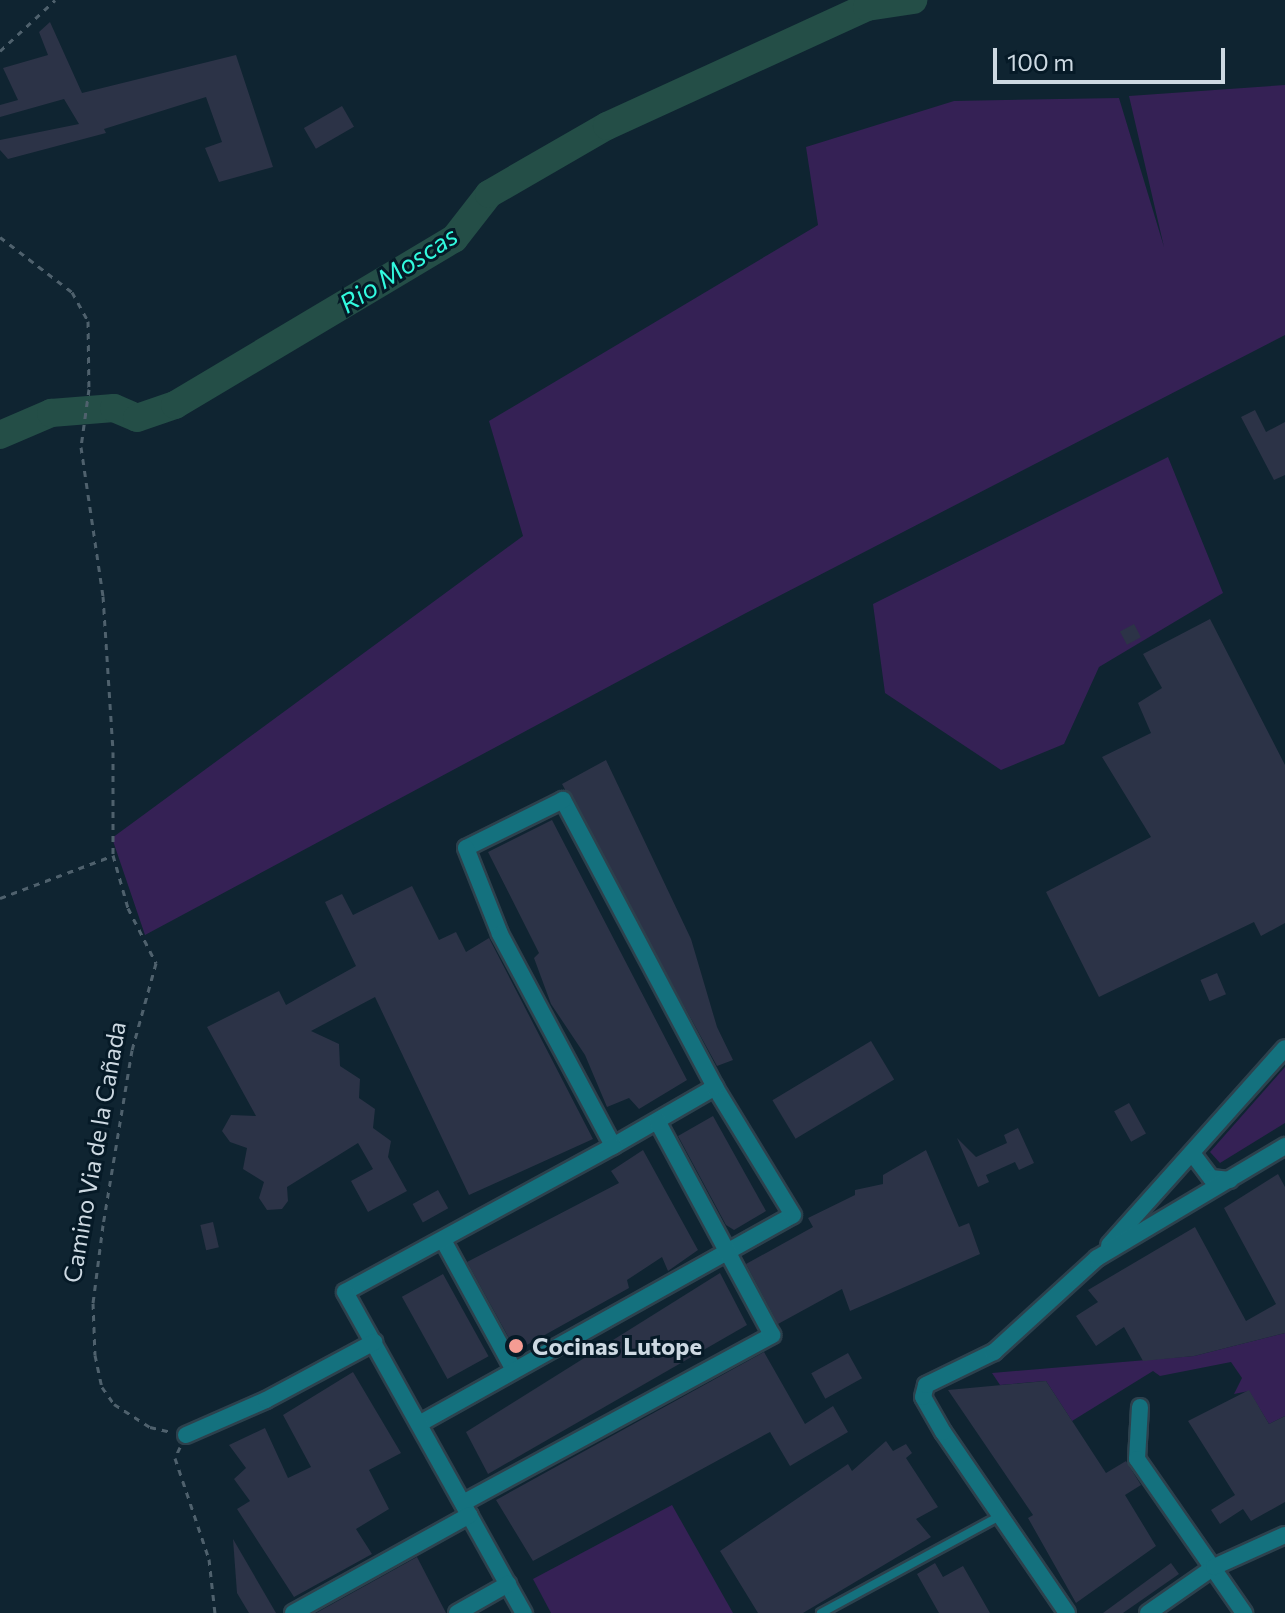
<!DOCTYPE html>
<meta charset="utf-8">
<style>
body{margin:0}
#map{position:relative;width:1285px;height:1613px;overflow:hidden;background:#0f2431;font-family:Commissioner,sans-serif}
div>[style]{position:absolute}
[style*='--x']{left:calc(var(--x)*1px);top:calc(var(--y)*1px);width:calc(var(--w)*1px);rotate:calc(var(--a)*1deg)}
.green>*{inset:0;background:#352155}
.river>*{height:28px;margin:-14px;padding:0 14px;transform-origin:14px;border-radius:14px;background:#244e47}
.building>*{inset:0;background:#2c3347;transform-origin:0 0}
.path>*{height:3px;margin-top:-1.5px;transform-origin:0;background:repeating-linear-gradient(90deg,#4f616d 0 6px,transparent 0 12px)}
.roads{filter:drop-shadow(2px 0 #2d414d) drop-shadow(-2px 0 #2d414d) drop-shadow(0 2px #2d414d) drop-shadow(0 -2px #2d414d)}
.service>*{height:8px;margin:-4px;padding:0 4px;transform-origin:4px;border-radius:4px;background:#14717e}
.minor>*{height:16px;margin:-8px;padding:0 8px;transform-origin:8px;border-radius:8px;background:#14717e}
.dots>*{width:22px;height:22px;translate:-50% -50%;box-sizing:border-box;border:4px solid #061a27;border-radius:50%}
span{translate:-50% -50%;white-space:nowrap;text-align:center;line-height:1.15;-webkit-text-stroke:6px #061a27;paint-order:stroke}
.street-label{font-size:24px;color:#cdd9e2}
.poi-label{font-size:24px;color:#cdd9e2;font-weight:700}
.left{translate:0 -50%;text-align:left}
.water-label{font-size:26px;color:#32fade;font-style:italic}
.scale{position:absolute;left:993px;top:48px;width:232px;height:36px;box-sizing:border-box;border:4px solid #cdd9e2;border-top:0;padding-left:10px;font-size:24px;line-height:28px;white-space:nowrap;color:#cdd9e2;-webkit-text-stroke:6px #061a27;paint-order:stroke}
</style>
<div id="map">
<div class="green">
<i style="clip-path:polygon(1285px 85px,1285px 335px,746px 613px,145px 935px,112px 838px,523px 536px,489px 421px,818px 225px,806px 147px,954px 101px,1119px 98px,1164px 247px,1129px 96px)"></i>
<i style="clip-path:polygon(1168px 457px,1223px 593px,1099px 667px,1064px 744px,1001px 770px,885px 693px,873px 604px)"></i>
<i style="clip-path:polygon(1285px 1067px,1285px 1123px,1220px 1163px,1210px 1152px)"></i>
<i style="clip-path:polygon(1285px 1333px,1285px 1416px,1269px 1424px,1249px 1391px,1234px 1394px,1242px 1378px,1231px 1362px,1160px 1376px,1153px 1371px,1072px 1421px,1046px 1381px,1000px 1385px,992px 1373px,1194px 1356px)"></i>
<i style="clip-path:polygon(672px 1505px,733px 1613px,551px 1613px,533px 1579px)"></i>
</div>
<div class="river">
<i style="--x:0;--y:435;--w:56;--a:-23.3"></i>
<i style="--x:51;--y:413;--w:63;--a:-4.5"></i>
<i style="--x:114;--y:408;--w:25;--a:23"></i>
<i style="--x:137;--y:418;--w:40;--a:-18.9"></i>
<i style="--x:175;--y:405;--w:325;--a:-30.8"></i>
<i style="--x:454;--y:239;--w:57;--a:-52.1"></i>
<i style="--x:489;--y:194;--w:136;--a:-30"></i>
<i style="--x:607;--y:126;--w:286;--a:-24.6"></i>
<i style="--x:867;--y:7;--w:47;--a:-8.7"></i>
</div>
<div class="building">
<i style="clip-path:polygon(50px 22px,82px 93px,236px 55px,273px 167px,219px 182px,205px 148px,222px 142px,206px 97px,104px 129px,106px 133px,8px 159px,0 150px,0 140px,79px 124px,64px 99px,0 117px,0 105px,18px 100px,3px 68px,48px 55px,39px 32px)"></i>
<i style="left:342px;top:106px;width:24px;height:44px;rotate:60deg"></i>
<i style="clip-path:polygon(1255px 410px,1266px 432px,1285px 422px,1285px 475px,1274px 480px,1241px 417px)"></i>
<i style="clip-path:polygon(1210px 619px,1285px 765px,1285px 923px,1261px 936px,1254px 922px,1099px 997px,1046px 892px,1151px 837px,1102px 757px,1151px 733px,1138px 703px,1162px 688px,1143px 654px)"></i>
<i style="left:1134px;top:624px;width:15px;height:16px;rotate:62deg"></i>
<i style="clip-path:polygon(606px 760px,691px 939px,717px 1027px,733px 1060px,717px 1066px,562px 784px)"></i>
<i style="clip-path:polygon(552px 820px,687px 1080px,639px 1109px,629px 1098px,607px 1107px,585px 1055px,551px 1004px,534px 958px,539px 953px,488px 852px)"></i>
<i style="clip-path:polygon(412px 886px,439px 940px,456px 932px,466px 952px,489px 938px,593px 1139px,469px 1195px,375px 997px,311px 1031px,339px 1044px,340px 1066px,360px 1079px,359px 1098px,375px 1109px,373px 1128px,391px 1141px,388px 1157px,407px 1191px,368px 1212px,351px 1181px,373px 1169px,358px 1143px,287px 1187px,288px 1201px,282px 1209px,267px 1210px,259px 1198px,264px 1182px,243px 1169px,247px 1148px,230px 1142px,222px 1131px,231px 1115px,256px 1116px,207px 1027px,279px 991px,286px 1005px,356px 966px,325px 902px,342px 894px,353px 915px)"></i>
<i style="left:1217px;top:973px;width:23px;height:18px;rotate:67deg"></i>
<i style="left:871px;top:1041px;width:45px;height:115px;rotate:59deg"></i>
<i style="left:1129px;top:1103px;width:35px;height:17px;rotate:61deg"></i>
<i style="clip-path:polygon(713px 1116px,766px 1211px,734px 1230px,726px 1225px,678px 1136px)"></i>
<i style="clip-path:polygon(1018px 1128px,1034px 1163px,1019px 1170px,1015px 1162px,986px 1175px,989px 1182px,978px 1187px,957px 1138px,976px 1157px,1007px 1143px,1004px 1135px)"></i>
<i style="clip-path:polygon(643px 1150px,698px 1250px,668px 1271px,662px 1257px,627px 1280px,629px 1288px,516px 1351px,467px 1262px,619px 1183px,611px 1171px)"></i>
<i style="clip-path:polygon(926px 1150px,959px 1227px,969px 1223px,980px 1254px,850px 1311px,842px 1289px,778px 1324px,746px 1264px,813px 1227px,808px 1218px,855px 1195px,855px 1190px,883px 1184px,883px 1175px)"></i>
<i style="clip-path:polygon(1278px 1174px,1285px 1187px,1285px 1333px,1194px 1356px,1143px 1361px,1124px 1327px,1096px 1346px,1076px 1316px,1098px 1302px,1088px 1290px,1195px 1227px,1246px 1321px,1276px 1304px,1224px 1208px)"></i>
<i style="left:438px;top:1190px;width:21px;height:29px;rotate:61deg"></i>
<i style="left:213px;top:1222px;width:26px;height:13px;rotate:77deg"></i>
<i style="clip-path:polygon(720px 1273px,747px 1325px,488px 1474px,466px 1432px)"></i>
<i style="left:443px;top:1274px;width:94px;height:47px;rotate:61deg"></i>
<i style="clip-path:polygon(764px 1352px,805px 1424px,833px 1406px,848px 1432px,790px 1466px,770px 1432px,533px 1561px,496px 1500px)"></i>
<i style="left:848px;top:1353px;width:29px;height:42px;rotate:61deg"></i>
<i style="clip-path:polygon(353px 1372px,401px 1453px,369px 1470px,389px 1509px,356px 1529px,372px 1554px,294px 1597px,237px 1509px,250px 1501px,234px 1479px,246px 1468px,229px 1445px,265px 1428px,288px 1478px,311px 1467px,283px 1415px)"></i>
<i style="clip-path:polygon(1046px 1381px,1106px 1473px,1126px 1461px,1141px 1485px,1125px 1495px,1156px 1546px,1076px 1603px,1028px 1518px,1033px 1515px,948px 1390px)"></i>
<i style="clip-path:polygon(1249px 1390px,1269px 1424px,1285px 1416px,1285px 1502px,1251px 1521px,1243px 1509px,1220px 1524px,1211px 1510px,1235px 1495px,1188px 1421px)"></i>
<i style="clip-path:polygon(886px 1441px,893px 1451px,906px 1444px,912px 1453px,906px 1458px,938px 1507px,916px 1519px,931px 1537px,803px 1613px,758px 1613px,720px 1551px,848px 1464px,852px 1471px)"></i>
<i style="clip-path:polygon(233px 1539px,276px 1613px,249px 1613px,237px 1593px)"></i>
<i style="clip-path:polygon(417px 1557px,446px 1613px,316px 1613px)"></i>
<i style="clip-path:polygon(935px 1563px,943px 1577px,963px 1566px,990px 1613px,939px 1613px,917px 1574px)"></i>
<i style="clip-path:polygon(1171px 1563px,1179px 1574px,1123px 1613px,1103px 1613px)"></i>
</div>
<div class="path">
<i style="--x:0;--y:51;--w:75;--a:-42.8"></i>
<i style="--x:0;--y:237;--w:91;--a:37.4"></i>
<i style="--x:72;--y:292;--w:33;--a:61"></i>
<i style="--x:88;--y:321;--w:68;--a:89.2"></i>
<i style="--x:89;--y:389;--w:59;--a:97.9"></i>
<i style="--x:81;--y:447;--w:151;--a:81.6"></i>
<i style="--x:103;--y:596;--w:156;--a:86.3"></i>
<i style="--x:113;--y:752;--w:103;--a:90"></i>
<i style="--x:113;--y:855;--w:55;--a:74.2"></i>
<i style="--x:128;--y:908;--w:62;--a:63"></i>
<i style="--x:156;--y:963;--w:90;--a:105.4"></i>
<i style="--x:132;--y:1050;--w:177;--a:99.4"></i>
<i style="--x:103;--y:1225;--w:79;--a:97.3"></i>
<i style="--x:93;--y:1303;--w:52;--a:87.8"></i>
<i style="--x:95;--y:1355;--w:33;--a:78"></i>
<i style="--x:102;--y:1387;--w:21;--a:55"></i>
<i style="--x:114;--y:1404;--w:43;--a:32.6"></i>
<i style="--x:150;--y:1427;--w:23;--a:13"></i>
<i style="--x:0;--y:898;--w:120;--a:-20.6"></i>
<i style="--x:180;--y:1447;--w:12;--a:114"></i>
<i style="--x:175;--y:1458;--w:107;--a:71.4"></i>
<i style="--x:209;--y:1559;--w:54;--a:83.7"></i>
</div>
<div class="roads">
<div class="service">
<i style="--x:821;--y:1613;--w:204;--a:-28.5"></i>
</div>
<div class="minor">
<i style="--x:613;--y:1146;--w:118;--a:-30"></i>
<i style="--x:1192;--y:1153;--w:31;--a:53"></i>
<i style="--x:1211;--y:1178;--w:19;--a:6"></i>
<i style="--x:443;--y:1240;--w:148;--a:61.4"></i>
<i style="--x:1109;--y:1245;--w:264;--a:-48.2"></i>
<i style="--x:1140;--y:1407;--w:52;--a:93.3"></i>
<i style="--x:1137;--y:1459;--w:188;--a:55.2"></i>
<i style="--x:419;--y:1424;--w:428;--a:-29.2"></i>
<i style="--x:793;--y:1215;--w:150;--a:-121.4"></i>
<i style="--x:715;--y:1087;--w:325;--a:-117.9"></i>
<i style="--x:563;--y:800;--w:108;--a:153.7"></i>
<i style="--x:466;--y:848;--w:92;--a:68.4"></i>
<i style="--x:500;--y:934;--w:240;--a:61.9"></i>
<i style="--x:613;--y:1146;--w:305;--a:151.4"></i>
<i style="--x:345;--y:1292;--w:368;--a:60.9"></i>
<i style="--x:186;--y:1435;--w:87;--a:-23.6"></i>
<i style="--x:266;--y:1400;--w:123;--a:-28.2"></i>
<i style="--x:463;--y:1503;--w:352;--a:-28.5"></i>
<i style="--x:772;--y:1335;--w:242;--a:-118.2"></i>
<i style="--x:293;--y:1613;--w:202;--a:-29"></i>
<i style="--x:457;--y:1613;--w:59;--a:-29.6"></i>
<i style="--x:1067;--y:1613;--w:219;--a:-124.4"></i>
<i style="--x:943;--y:1432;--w:40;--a:-119.7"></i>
<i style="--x:923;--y:1397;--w:12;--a:-76"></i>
<i style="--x:926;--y:1385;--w:76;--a:-25.9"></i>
<i style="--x:994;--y:1352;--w:139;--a:-42.4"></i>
<i style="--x:1097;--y:1258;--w:219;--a:-30.8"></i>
<i style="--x:1148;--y:1613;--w:80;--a:-34.9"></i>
<i style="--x:1214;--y:1567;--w:78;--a:-24.3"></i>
</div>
</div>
<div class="dots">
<i style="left:516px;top:1346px;background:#f59c93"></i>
</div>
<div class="street-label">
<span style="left:94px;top:1152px;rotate:-80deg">Camino Via de la Cañada</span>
</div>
<div class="poi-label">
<span class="left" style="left:532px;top:1346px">Cocinas Lutope</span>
</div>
<div class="water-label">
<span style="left:398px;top:269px;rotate:-33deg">Rio Moscas</span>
</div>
<div class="scale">100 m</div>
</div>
